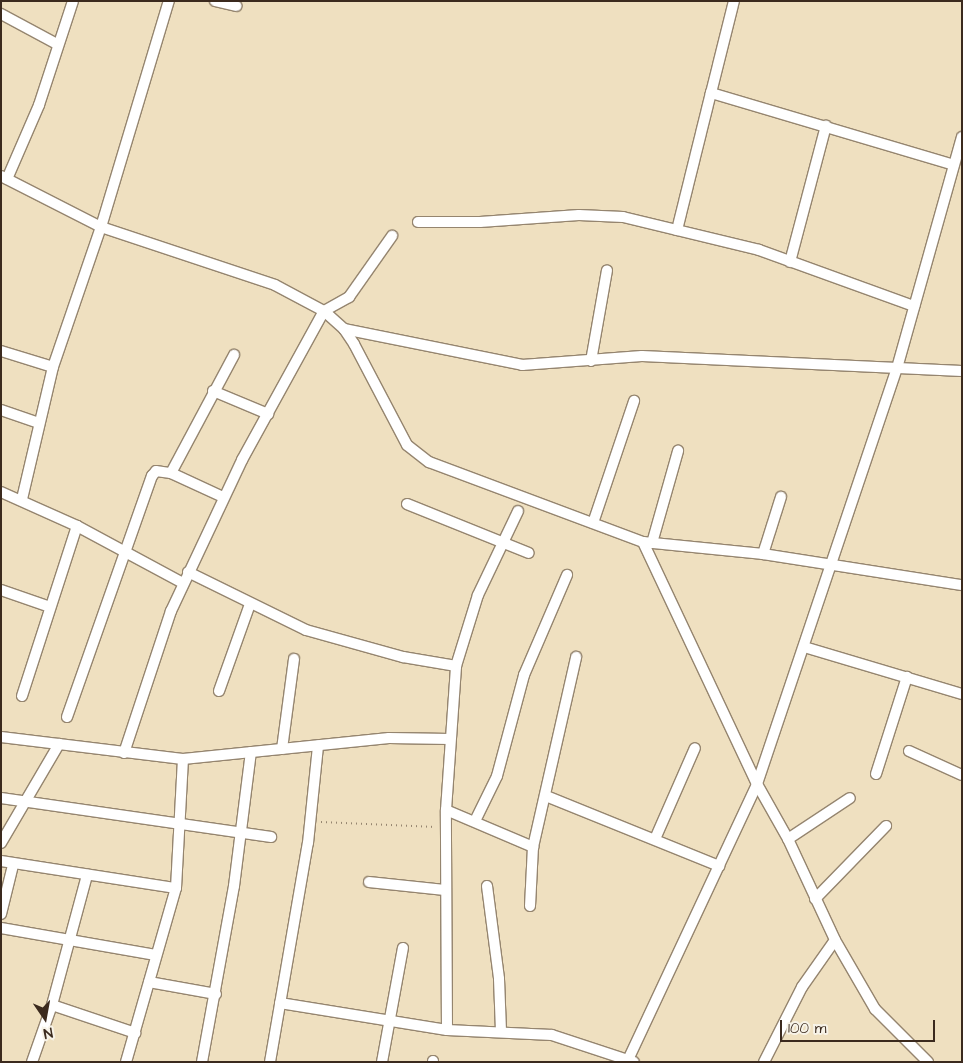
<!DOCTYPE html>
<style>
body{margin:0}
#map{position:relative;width:963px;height:1063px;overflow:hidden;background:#efe0c0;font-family:"Architects Daughter",sans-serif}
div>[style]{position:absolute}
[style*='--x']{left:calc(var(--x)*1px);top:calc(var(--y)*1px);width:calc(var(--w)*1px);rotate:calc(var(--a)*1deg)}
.path>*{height:2px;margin-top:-1px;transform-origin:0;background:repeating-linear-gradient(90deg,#95856f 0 1px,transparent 0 5px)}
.roads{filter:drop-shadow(1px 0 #95856f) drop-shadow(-1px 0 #95856f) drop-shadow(0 1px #95856f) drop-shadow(0 -1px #95856f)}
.minor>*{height:10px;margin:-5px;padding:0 5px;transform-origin:5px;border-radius:5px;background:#fff}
span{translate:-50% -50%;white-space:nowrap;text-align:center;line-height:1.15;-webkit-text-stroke:4.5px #f7f3e8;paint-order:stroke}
.frame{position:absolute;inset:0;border:2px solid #3b2a1e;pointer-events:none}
.north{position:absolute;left:20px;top:993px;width:50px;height:50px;-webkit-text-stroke:4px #f7f3e8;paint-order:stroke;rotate:168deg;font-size:14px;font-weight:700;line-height:20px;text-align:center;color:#3b2a1e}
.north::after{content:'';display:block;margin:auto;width:18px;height:22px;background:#3b2a1e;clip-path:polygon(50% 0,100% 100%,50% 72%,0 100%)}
.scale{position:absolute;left:780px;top:1020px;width:155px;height:22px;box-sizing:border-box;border:2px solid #3b2a1e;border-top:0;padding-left:6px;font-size:15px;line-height:18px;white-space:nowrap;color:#3b2a1e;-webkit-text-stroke:4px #f7f3e8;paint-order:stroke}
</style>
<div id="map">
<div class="path">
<i style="--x:321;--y:822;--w:115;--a:2.5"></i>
</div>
<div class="roads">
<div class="minor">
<i style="--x:215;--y:1;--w:22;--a:13"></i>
<i style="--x:1;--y:14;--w:64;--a:28.2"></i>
<i style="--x:711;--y:93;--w:95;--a:-76"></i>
<i style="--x:1;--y:176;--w:112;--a:27"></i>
<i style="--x:101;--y:227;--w:183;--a:18.4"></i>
<i style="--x:275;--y:285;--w:55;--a:28"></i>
<i style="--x:324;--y:311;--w:27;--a:42"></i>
<i style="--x:344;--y:329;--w:18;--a:56"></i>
<i style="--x:354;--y:344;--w:114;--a:62.3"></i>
<i style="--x:407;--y:445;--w:28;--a:38"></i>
<i style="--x:429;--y:462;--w:228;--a:20.5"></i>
<i style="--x:643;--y:542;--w:268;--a:64.8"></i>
<i style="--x:757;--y:784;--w:63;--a:60.6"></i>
<i style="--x:788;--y:839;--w:111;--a:65"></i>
<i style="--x:835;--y:940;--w:80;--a:59.9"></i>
<i style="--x:875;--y:1009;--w:75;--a:45"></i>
<i style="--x:7;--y:179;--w:81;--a:-66.6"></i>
<i style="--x:39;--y:105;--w:109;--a:-71.9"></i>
<i style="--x:418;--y:222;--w:62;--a:0"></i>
<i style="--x:480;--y:222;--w:99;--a:-4"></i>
<i style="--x:579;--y:215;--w:44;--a:2.6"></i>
<i style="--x:623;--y:217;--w:140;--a:13.6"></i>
<i style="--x:759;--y:250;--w:165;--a:19.9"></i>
<i style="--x:677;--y:230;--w:141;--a:-76.1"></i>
<i style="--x:711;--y:93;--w:253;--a:16.5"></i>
<i style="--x:790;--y:262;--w:141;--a:-75.2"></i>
<i style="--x:344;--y:329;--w:182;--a:11.4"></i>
<i style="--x:522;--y:365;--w:120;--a:-4.3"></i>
<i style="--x:642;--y:356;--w:320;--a:2.7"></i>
<i style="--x:1;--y:351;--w:54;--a:17.1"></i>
<i style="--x:591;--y:361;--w:92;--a:-80"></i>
<i style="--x:213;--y:391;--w:60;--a:22.7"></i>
<i style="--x:1;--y:410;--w:40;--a:18.9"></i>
<i style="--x:1;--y:492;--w:83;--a:24.1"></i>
<i style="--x:77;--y:526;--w:120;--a:28.3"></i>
<i style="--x:223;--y:497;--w:57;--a:-155.2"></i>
<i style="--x:171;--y:473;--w:134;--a:-61.9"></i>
<i style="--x:22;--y:499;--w:136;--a:-76.8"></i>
<i style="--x:53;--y:367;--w:148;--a:-71.1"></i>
<i style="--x:101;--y:227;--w:236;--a:-73.3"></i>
<i style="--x:407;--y:504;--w:131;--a:21.9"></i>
<i style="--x:593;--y:523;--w:129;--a:-71.4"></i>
<i style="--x:643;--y:542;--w:121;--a:5.7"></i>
<i style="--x:763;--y:554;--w:201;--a:8.9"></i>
<i style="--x:652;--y:543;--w:96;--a:-74.2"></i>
<i style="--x:763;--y:554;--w:60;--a:-72.5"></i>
<i style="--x:188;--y:572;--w:131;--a:26.2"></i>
<i style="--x:306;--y:630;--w:101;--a:15.6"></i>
<i style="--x:403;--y:657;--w:54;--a:9.6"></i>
<i style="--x:1;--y:590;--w:52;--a:19.1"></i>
<i style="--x:804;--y:647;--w:165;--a:16.6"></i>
<i style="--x:219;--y:691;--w:92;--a:-70.4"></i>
<i style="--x:22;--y:696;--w:179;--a:-72.1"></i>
<i style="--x:67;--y:717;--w:256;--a:-70.6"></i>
<i style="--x:152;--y:476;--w:6;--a:-51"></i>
<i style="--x:156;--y:471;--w:15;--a:8"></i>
<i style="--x:1;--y:737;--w:183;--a:6.9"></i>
<i style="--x:183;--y:759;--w:207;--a:-5.8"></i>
<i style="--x:389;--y:738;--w:61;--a:0.9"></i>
<i style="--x:282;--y:749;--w:91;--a:-82.4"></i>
<i style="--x:909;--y:751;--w:58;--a:24.4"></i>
<i style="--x:124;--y:753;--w:150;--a:-71.7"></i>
<i style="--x:171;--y:611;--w:167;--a:-64.8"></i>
<i style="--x:242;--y:460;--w:170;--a:-61.2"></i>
<i style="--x:324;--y:311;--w:29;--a:-29"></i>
<i style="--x:349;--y:297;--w:75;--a:-54.8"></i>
<i style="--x:876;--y:774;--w:102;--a:-72.3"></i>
<i style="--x:546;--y:796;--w:187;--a:22"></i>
<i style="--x:1;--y:798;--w:273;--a:8.2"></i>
<i style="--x:446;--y:810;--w:95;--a:23"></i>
<i style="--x:475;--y:821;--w:50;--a:-63.9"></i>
<i style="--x:497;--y:776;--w:105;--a:-75"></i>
<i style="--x:524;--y:675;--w:109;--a:-66.7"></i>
<i style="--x:655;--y:839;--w:99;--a:-66.3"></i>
<i style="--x:788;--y:839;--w:74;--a:-33.5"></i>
<i style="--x:1;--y:843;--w:115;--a:-59.6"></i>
<i style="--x:1;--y:861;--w:177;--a:8.8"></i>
<i style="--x:369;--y:882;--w:76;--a:6"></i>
<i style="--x:487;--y:886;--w:94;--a:82.6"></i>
<i style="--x:499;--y:979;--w:53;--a:87.8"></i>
<i style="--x:815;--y:899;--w:102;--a:-45.8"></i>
<i style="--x:530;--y:906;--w:59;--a:-87.1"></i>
<i style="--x:533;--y:847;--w:195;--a:-77.2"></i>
<i style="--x:1;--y:914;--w:50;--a:-76.2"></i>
<i style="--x:1;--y:928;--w:157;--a:9.9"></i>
<i style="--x:149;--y:982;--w:68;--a:10.2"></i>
<i style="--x:280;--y:1003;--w:169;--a:9.2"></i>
<i style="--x:447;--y:1030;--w:105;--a:2.7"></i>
<i style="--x:552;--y:1035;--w:86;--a:18.2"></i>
<i style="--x:52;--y:1005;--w:88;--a:18.6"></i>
<i style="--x:447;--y:1030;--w:220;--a:-90.3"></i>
<i style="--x:446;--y:810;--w:144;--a:-86"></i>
<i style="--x:456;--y:666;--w:74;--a:-72.8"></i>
<i style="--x:478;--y:595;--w:93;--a:-64.5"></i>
<i style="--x:32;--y:1062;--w:60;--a:-70.7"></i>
<i style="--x:52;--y:1005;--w:135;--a:-74.9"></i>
<i style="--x:126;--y:1062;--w:181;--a:-74"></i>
<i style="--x:176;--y:888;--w:129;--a:-86.9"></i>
<i style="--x:202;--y:1062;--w:179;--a:-79.7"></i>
<i style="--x:234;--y:886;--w:135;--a:-82.8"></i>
<i style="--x:270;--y:1062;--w:222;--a:-80.2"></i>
<i style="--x:308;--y:843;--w:98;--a:-84.1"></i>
<i style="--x:382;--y:1062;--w:116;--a:-79.6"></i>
<i style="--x:433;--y:1062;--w:1;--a:-90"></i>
<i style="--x:627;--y:1062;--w:307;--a:-64.9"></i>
<i style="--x:757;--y:784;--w:439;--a:-71.4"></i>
<i style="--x:897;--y:368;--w:240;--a:-74.3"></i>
<i style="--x:764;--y:1062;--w:84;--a:-63.1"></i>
<i style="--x:802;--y:987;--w:57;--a:-54.9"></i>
</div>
</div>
<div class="frame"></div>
<div class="north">N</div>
<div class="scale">100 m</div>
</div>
